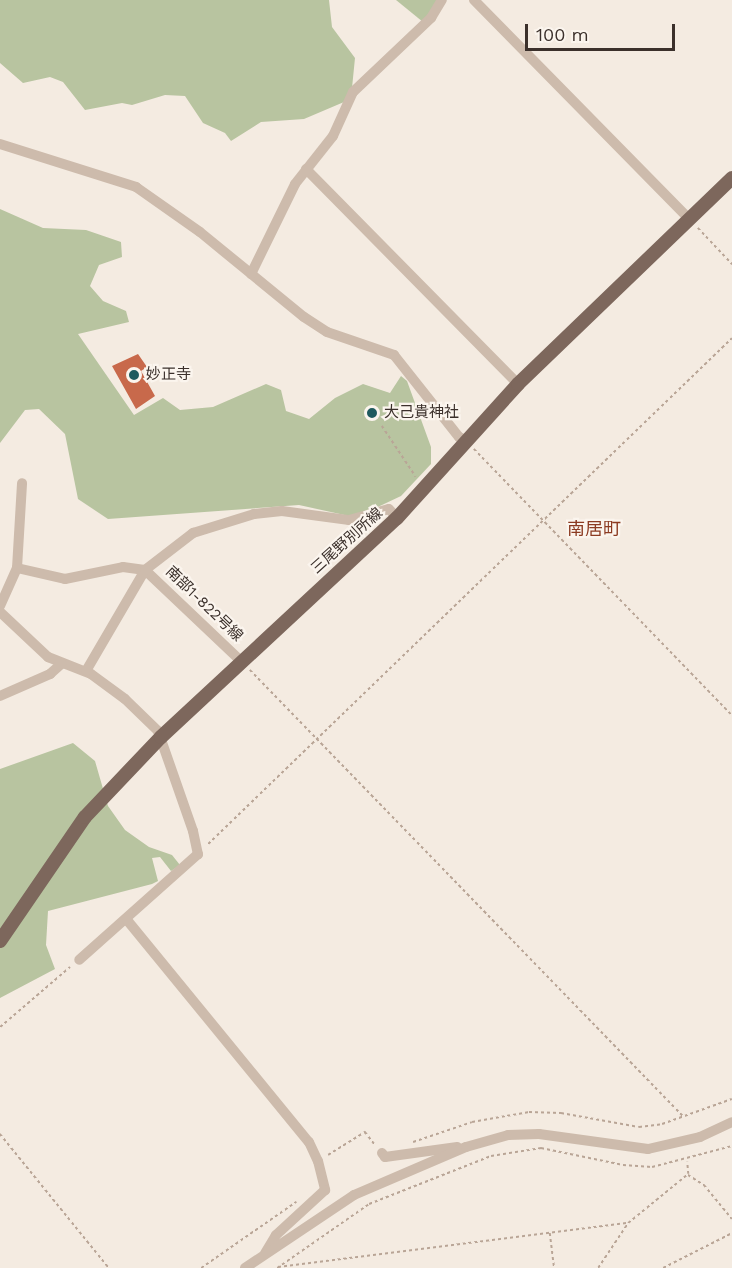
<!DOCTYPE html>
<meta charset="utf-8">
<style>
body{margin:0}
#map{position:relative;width:732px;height:1268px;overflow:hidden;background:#f4ebe1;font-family:"Work Sans","Noto Sans JP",sans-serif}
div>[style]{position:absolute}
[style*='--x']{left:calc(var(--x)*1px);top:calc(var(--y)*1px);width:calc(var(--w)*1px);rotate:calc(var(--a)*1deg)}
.green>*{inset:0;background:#b8c4a0}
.building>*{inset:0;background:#c8694b}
.path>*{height:1.5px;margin-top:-0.75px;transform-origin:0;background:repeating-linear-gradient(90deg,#b9a596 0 3px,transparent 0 6px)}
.minor>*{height:10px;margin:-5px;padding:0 5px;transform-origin:5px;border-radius:5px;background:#cdbbac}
.major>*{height:14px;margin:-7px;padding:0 7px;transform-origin:7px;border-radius:7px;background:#7d675c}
.dots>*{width:16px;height:16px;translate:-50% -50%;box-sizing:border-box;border:3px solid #fbf5ee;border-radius:50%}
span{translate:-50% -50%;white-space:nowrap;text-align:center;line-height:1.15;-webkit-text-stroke:4.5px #fbf5ee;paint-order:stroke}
.poi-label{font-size:15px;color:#3b302b}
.left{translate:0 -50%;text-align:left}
.street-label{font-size:15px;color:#3b302b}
.quarter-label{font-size:18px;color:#8c3b22}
.scale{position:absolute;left:525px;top:24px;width:150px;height:27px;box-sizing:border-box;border:3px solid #3b302b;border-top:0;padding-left:8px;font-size:18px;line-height:21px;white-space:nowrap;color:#3b302b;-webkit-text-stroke:4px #fbf5ee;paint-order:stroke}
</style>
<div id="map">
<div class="green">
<i style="clip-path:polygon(0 0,329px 0,332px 27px,355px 58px,352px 88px,344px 102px,304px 119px,261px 122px,231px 141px,225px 133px,203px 123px,185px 96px,165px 95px,132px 105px,122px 103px,85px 110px,63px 82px,50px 77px,23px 83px,0 63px)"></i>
<i style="clip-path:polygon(396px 0,438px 0,423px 22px)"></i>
<i style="clip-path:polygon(0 209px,43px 228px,86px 230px,121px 242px,122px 257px,99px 265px,90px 286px,103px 301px,126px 311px,129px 322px,78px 334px,134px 415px,163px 398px,180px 410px,213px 407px,266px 384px,281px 390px,286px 411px,309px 419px,335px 398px,363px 384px,390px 393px,401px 376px,407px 381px,431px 447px,431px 464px,401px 496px,365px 513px,349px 516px,299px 505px,108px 519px,78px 499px,65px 434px,39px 409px,25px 410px,0 443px)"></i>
<i style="clip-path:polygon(73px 743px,95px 761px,108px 806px,125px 830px,149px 847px,172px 855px,180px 865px,171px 871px,160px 857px,152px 858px,158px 881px,152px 884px,48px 911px,46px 945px,55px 969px,0 998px,0 769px)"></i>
</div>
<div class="building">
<i style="clip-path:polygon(138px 354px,147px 367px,141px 371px,155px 396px,136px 409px,112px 366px)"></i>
</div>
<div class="path">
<i style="--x:698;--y:228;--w:50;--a:46.6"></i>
<i style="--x:382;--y:426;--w:61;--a:56.3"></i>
<i style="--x:474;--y:449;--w:371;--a:45.9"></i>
<i style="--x:250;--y:670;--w:623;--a:45.85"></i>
<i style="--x:208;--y:844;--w:728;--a:-44"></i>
<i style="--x:0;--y:1027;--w:92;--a:-40.6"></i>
<i style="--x:0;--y:1134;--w:173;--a:50.9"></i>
<i style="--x:413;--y:1142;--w:62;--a:-18.7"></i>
<i style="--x:472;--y:1122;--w:58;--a:-10"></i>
<i style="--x:529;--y:1112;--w:32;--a:2"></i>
<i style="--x:561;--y:1113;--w:79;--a:10.2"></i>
<i style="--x:639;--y:1127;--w:23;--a:-7"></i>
<i style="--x:662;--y:1124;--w:74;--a:-19.7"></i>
<i style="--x:328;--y:1155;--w:44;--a:-31.9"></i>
<i style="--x:365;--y:1132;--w:16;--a:52"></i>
<i style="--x:688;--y:1175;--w:19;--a:32"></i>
<i style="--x:704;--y:1185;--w:44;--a:50.5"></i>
<i style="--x:550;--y:1233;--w:35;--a:83"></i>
<i style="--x:278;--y:1267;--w:353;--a:-7.2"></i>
<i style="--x:201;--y:1268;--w:116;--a:-34.8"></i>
<i style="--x:277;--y:1268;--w:112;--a:-34.8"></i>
<i style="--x:369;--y:1204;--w:131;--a:-21.5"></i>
<i style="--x:491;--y:1156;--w:51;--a:-9.1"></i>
<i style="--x:541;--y:1148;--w:84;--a:11.7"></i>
<i style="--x:623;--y:1165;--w:29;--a:4"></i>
<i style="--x:652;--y:1167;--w:83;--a:-14.7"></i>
<i style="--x:598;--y:1268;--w:54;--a:-56.3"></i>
<i style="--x:628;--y:1223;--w:77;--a:-39.2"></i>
<i style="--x:688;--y:1174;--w:12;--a:-95"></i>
<i style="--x:663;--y:1268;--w:77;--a:-26.9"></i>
</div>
<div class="minor">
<i style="--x:474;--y:0;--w:307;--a:45.5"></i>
<i style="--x:0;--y:144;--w:143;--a:17.5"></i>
<i style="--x:136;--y:187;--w:78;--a:35.1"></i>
<i style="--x:200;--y:232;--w:134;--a:39.3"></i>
<i style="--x:304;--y:317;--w:27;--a:33"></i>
<i style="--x:327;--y:332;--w:71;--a:18.9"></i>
<i style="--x:394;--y:355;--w:105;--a:51.6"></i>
<i style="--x:459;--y:437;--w:7;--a:27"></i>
<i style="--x:306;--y:169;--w:302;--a:45.4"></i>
<i style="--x:251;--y:274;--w:100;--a:-63.9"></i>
<i style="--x:295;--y:184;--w:61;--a:-51.6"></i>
<i style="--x:333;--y:136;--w:48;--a:-65.6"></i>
<i style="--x:353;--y:92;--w:108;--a:-43.5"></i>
<i style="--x:431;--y:18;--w:21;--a:-59"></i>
<i style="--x:17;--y:568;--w:49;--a:12.9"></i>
<i style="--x:65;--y:579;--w:59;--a:-11.7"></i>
<i style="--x:123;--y:567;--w:22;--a:8"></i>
<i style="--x:145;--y:570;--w:132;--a:43.5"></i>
<i style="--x:0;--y:606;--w:42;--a:-65.9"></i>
<i style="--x:17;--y:568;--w:85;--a:-86.6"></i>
<i style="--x:0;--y:612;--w:66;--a:43.2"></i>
<i style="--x:48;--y:657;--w:46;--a:21.6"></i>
<i style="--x:91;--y:674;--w:42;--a:36.3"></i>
<i style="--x:125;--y:699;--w:46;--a:44.1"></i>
<i style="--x:158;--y:731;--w:106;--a:70.7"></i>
<i style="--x:193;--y:831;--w:24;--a:78"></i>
<i style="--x:198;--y:854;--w:159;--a:138.3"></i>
<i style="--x:86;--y:671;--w:117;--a:-59.7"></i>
<i style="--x:145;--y:570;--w:61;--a:-37.6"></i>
<i style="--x:193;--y:533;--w:64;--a:-17.3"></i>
<i style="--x:254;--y:514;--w:28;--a:-6"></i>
<i style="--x:282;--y:511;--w:68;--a:7.7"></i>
<i style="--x:349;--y:520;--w:41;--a:-15.4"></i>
<i style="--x:389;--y:509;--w:12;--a:48"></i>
<i style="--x:0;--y:696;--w:55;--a:-23.7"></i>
<i style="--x:50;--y:674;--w:15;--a:-42"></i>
<i style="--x:127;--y:920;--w:287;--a:50.7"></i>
<i style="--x:309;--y:1142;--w:21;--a:65"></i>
<i style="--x:318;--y:1161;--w:30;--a:76"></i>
<i style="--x:325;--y:1190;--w:67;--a:137.4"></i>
<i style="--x:276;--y:1235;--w:21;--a:121"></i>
<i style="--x:382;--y:1153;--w:5;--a:53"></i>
<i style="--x:385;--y:1157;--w:73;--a:-7.9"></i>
<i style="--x:245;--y:1268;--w:131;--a:-33.8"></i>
<i style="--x:354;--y:1195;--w:122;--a:-23.2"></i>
<i style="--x:466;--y:1147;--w:44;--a:-15.9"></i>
<i style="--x:508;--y:1135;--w:31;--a:-2"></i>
<i style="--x:539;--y:1134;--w:110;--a:7.8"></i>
<i style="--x:648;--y:1149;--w:53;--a:-13"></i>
<i style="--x:700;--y:1137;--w:35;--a:-25"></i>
</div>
<div class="major">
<i style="--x:0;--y:941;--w:150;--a:-55.6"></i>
<i style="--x:85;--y:817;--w:110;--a:-46.5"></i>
<i style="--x:161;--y:737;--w:322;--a:-42.9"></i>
<i style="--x:397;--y:518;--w:181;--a:-47.9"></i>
<i style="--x:518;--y:384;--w:297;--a:-43.9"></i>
</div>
<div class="dots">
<i style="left:134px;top:375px;background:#1f5a5e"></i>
<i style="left:372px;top:413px;background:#1f5a5e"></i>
</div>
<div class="poi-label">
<span class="left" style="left:146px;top:375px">妙正寺</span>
<span class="left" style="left:384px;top:413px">大己貴神社</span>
</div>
<div class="street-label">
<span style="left:347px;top:541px;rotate:-42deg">三尾野別所線</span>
<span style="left:204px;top:604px;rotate:44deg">南部1-822号線</span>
</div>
<div class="quarter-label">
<span style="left:594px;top:529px">南居町</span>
</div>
<div class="scale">100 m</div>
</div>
